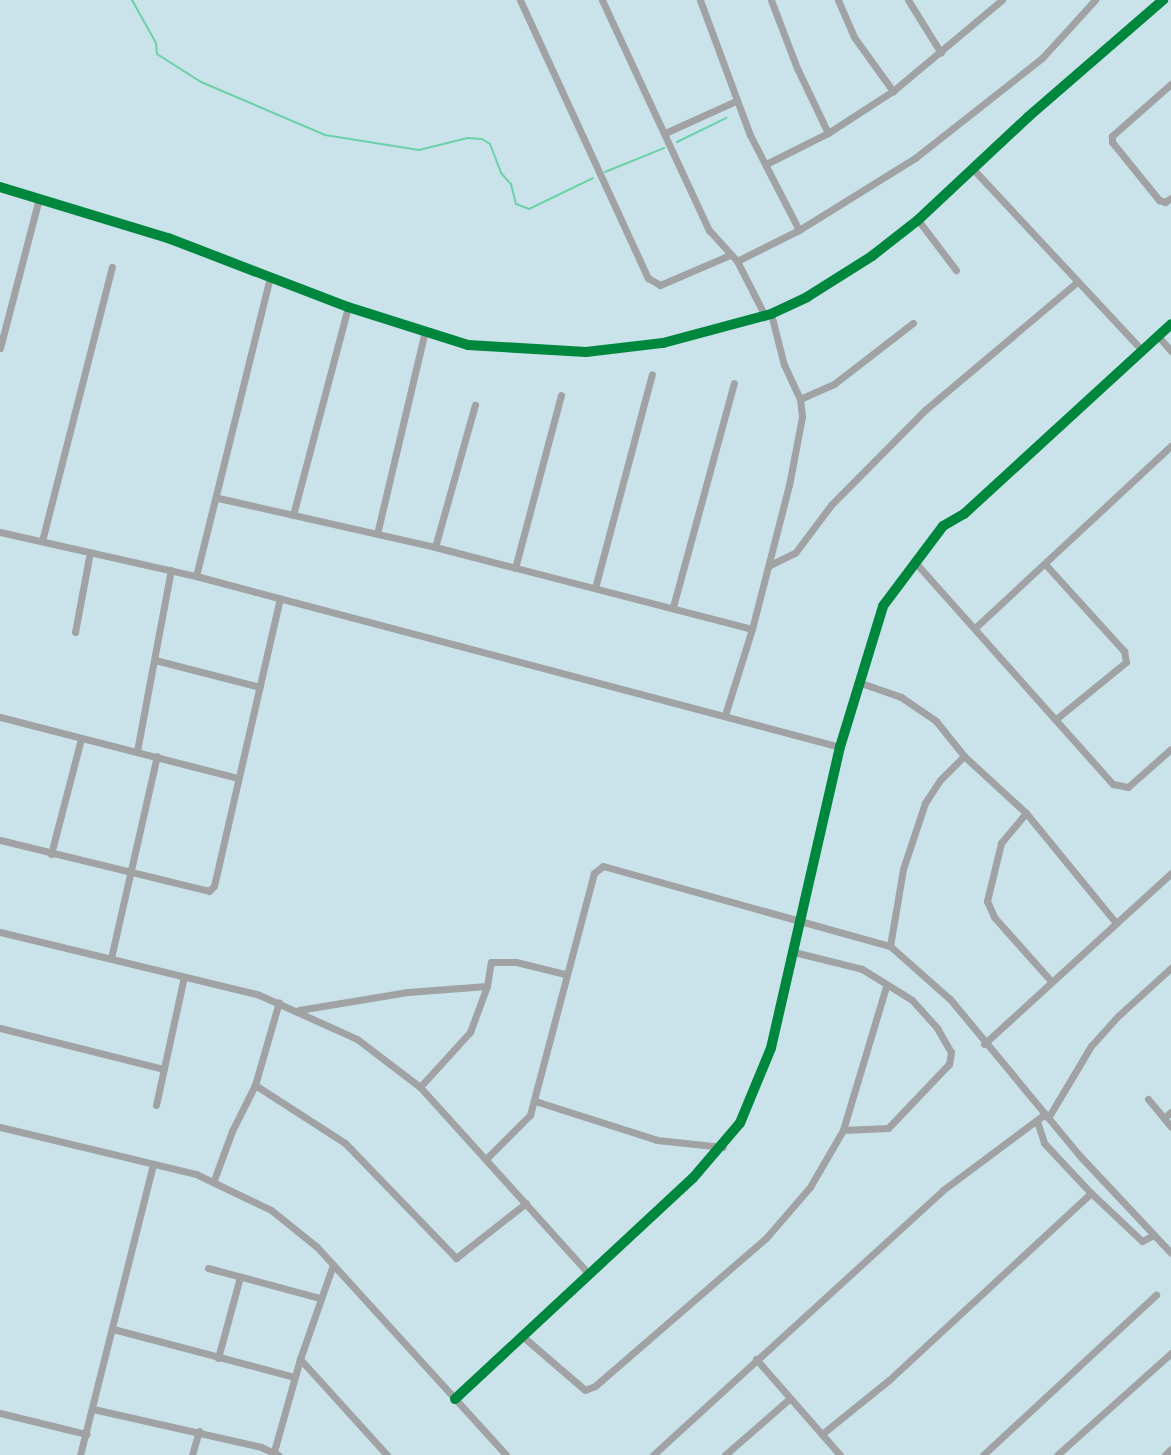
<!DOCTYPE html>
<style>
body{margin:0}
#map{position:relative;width:1171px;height:1455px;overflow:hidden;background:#cae3eb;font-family:Lato,sans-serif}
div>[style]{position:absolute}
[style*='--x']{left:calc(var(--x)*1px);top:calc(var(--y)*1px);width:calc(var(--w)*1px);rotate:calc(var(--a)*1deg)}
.stream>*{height:2px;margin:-1px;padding:0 1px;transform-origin:1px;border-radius:1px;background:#6cd0a8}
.street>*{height:7px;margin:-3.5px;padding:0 3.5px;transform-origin:3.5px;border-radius:3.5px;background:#a0a2a3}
.cycleway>*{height:10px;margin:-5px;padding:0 5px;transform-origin:5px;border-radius:5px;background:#00873e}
span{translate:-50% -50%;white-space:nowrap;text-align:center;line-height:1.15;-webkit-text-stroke:7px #bde9f8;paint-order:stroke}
</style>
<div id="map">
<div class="stream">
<i style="--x:132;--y:0;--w:49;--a:60.8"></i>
<i style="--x:156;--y:43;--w:11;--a:85"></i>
<i style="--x:157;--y:54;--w:52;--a:32.5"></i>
<i style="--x:201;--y:82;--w:135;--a:23.1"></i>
<i style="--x:325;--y:135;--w:95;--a:9.1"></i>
<i style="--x:419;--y:150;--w:50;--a:-13.8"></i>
<i style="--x:468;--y:138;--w:14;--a:4"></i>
<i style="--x:482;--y:139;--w:9;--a:32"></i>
<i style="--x:490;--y:144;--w:31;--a:69"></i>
<i style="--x:501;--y:173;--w:15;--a:48"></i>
<i style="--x:511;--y:184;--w:21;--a:76"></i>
<i style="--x:516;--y:204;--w:14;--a:21"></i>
<i style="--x:529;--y:209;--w:71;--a:-25.8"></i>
<i style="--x:677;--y:142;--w:55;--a:-26.1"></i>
<i style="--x:605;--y:172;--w:64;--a:-22.1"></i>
</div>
<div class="street">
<i style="--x:520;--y:0;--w:306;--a:65.3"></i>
<i style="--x:648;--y:278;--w:14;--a:30"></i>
<i style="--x:660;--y:285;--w:76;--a:-23.2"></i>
<i style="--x:602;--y:0;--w:254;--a:65.1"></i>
<i style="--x:709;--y:230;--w:42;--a:47.9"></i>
<i style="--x:737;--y:261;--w:62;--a:63"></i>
<i style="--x:700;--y:0;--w:144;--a:69.7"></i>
<i style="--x:750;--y:135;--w:107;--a:62.7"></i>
<i style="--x:771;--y:0;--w:73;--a:69.1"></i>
<i style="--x:797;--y:68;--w:72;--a:64.5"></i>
<i style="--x:838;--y:0;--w:40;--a:66.6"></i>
<i style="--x:854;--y:37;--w:67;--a:54.2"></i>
<i style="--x:908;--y:0;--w:62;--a:58.1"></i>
<i style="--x:1171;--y:84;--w:79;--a:138.6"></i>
<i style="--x:1112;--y:136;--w:6;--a:90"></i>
<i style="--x:1112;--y:142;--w:75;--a:51"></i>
<i style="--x:1159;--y:200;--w:6;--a:18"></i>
<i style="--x:1165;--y:202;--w:7;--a:-34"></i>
<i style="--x:665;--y:133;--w:78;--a:-24.3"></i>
<i style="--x:766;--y:164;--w:69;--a:-26.6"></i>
<i style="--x:828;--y:133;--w:77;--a:-32.9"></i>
<i style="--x:893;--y:91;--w:142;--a:-39.9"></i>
<i style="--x:973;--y:169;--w:248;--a:47"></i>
<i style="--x:0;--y:187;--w:176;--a:16.9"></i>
<i style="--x:168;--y:238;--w:193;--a:21"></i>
<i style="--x:348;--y:307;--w:126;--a:17.6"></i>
<i style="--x:468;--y:345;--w:118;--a:3.4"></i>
<i style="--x:586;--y:352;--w:78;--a:-6.7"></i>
<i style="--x:663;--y:343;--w:112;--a:-15"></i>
<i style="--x:771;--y:314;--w:40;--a:-25"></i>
<i style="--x:807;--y:297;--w:77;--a:-32.2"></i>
<i style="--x:872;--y:256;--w:58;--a:-38"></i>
<i style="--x:918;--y:220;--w:151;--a:-43.1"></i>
<i style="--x:1028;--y:117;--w:179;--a:-40.9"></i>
<i style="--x:918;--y:220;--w:63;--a:52.8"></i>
<i style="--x:737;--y:261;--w:69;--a:-26.6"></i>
<i style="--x:799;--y:230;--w:137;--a:-31.8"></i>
<i style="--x:915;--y:158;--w:162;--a:-38.2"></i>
<i style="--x:1042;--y:58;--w:79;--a:-47.6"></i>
<i style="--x:1158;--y:336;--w:20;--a:49"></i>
<i style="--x:0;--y:348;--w:155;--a:-75.4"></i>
<i style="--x:800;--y:399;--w:37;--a:-24"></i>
<i style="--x:834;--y:384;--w:100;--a:-37.7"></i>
<i style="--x:218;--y:498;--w:222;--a:12.7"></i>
<i style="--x:435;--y:547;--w:327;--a:14.5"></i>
<i style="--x:752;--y:629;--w:90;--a:107.4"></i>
<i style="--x:293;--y:515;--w:215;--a:-75.2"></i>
<i style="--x:0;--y:532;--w:201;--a:12.7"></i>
<i style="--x:196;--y:576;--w:666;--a:14.87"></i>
<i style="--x:377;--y:534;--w:209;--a:-76.7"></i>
<i style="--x:42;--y:541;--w:283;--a:-75.7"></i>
<i style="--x:435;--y:547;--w:148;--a:-74.3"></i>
<i style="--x:914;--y:561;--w:299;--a:48.3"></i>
<i style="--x:1113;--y:784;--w:15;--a:11"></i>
<i style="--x:1128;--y:787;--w:57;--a:-41.5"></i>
<i style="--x:1045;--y:564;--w:118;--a:47.8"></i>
<i style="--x:1124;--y:651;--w:11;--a:80"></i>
<i style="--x:1126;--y:662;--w:90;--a:140.8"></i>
<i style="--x:770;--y:565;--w:28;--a:-26"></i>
<i style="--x:795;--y:553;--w:60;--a:-53.1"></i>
<i style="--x:831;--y:505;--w:134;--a:-45.3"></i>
<i style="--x:925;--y:410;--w:199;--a:-40.1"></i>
<i style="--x:515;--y:568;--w:179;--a:-75.1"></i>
<i style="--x:196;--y:576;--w:308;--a:-76.1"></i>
<i style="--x:595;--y:588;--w:221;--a:-75.1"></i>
<i style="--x:673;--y:607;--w:232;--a:-74.8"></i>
<i style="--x:976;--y:627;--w:266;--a:-42.9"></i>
<i style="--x:752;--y:629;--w:149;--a:-75.6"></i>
<i style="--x:789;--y:485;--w:69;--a:-79.2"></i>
<i style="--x:802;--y:417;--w:18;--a:-96"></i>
<i style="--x:800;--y:399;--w:38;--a:-115"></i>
<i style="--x:784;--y:365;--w:53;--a:-104.3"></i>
<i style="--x:75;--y:632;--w:81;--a:-79.4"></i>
<i style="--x:155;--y:660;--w:108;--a:14.4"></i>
<i style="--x:858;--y:682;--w:46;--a:19.2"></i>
<i style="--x:901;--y:697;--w:42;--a:34.4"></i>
<i style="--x:936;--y:721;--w:45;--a:51.3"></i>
<i style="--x:964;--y:756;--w:84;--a:42.6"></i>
<i style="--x:1026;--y:813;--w:142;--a:50.7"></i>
<i style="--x:0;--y:717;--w:246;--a:14.4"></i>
<i style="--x:137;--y:751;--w:184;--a:-79.4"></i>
<i style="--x:1026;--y:813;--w:39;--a:130"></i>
<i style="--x:1001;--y:843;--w:60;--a:103.6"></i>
<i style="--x:987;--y:901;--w:17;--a:66"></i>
<i style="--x:994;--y:917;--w:86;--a:48.3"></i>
<i style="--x:0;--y:840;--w:215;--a:13.7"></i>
<i style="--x:209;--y:891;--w:7;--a:-45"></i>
<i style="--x:214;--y:886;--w:295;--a:-77.1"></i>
<i style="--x:51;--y:854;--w:119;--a:-75.4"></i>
<i style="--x:0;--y:932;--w:264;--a:13.6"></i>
<i style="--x:257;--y:994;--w:110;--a:24.2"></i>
<i style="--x:357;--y:1039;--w:79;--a:37.3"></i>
<i style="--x:420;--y:1087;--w:251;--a:47.9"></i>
<i style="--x:890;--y:946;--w:78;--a:-80.4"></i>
<i style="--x:903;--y:869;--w:70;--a:-71.6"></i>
<i style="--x:925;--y:803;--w:27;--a:-57"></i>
<i style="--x:940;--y:780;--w:34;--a:-45"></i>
<i style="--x:794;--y:952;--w:70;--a:14"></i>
<i style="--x:862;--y:969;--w:59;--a:31.8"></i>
<i style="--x:912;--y:1000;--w:38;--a:48"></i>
<i style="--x:937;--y:1028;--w:28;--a:60"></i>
<i style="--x:951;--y:1052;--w:12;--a:99"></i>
<i style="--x:949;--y:1064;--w:88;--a:133.6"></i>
<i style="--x:888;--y:1128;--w:45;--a:177.5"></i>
<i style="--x:111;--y:958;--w:207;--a:-77.2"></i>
<i style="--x:299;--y:1010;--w:110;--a:-9.4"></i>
<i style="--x:408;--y:992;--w:79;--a:-4.3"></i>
<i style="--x:0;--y:1028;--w:168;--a:14.1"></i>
<i style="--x:984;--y:1044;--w:253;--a:-42.4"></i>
<i style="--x:255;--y:1085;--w:107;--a:32.8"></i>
<i style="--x:345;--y:1143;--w:160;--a:46"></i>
<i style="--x:456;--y:1258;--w:89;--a:-38.2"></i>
<i style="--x:420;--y:1087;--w:74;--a:-47.7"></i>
<i style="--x:470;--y:1032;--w:49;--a:-69.7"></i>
<i style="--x:487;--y:986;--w:24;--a:-81"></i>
<i style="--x:491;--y:962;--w:25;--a:0"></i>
<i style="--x:516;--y:962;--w:50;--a:13.8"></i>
<i style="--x:1148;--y:1099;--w:25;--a:50"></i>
<i style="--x:535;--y:1101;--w:128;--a:17.7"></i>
<i style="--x:657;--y:1140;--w:66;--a:6.1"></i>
<i style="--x:156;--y:1105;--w:131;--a:-77.7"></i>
<i style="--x:1171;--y:1112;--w:9;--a:139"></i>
<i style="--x:1164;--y:1118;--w:11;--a:52"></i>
<i style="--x:1048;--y:1118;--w:84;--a:-59.2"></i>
<i style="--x:1091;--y:1046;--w:40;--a:-48"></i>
<i style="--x:1118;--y:1016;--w:72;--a:-42.2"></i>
<i style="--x:1037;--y:1121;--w:23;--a:72"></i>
<i style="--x:1044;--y:1143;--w:69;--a:46.8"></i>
<i style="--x:1091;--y:1193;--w:70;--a:43.3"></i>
<i style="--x:1142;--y:1241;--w:13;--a:-27"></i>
<i style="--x:0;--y:1127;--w:202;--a:13.5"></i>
<i style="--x:196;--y:1174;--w:83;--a:25.6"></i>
<i style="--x:271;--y:1210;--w:59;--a:38.8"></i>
<i style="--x:317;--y:1247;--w:281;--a:47.7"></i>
<i style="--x:487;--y:1158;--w:61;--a:-45"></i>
<i style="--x:530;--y:1115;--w:250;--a:-75.2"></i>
<i style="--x:594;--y:873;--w:11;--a:-38"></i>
<i style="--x:603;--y:866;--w:298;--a:15.6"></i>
<i style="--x:890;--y:946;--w:80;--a:41.5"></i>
<i style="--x:950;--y:999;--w:202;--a:50.4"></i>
<i style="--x:1079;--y:1155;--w:134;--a:46.8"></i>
<i style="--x:214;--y:1180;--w:52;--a:-69.8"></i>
<i style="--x:232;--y:1131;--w:51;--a:-63.4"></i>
<i style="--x:255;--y:1085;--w:86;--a:-73.9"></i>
<i style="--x:208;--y:1268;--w:116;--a:15"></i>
<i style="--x:113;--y:1329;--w:188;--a:14.8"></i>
<i style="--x:521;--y:1335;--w:84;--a:40.7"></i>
<i style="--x:585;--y:1390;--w:11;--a:-22"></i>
<i style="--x:595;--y:1386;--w:226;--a:-40.9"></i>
<i style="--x:766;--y:1238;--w:67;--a:-49.2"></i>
<i style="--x:810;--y:1187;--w:66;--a:-59.9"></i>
<i style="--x:843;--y:1130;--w:149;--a:-73.3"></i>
<i style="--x:218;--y:1358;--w:84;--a:-74.8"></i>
<i style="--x:300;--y:1359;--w:130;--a:47.8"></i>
<i style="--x:756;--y:1359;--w:128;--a:48.8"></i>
<i style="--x:455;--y:1399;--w:325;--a:-42.9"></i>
<i style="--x:693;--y:1178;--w:72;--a:-49.5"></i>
<i style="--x:740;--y:1123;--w:81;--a:-67.5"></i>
<i style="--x:771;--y:1048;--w:309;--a:-77.1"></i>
<i style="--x:840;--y:747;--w:147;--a:-73"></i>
<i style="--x:883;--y:606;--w:100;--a:-53.1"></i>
<i style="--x:943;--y:526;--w:24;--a:-30"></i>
<i style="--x:964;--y:514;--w:281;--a:-42.5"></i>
<i style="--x:93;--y:1409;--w:172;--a:12.7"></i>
<i style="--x:261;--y:1447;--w:19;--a:25"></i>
<i style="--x:0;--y:1413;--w:89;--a:13.7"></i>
<i style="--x:822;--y:1434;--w:86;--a:-38.9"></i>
<i style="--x:889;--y:1380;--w:275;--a:-42.8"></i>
<i style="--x:80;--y:1455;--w:300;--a:-75.9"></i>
<i style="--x:192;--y:1455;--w:25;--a:-74"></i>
<i style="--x:273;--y:1455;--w:100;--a:-74.3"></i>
<i style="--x:300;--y:1359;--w:100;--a:-70.7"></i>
<i style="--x:653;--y:1455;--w:393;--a:-42.4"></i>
<i style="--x:943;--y:1190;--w:127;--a:-36.7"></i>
<i style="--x:725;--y:1455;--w:86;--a:-41.2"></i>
<i style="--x:983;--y:1455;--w:236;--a:-42.8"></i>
<i style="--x:1057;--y:1455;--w:153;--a:-41.8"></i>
<i style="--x:1165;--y:1455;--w:8;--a:-45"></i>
</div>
<div class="cycleway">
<i style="--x:0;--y:187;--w:176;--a:16.9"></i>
<i style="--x:168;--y:238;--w:193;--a:21"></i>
<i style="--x:348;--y:307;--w:126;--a:17.6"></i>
<i style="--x:468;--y:345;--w:118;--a:3.4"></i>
<i style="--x:586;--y:352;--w:78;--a:-6.7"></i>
<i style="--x:663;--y:343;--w:112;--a:-15"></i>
<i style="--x:771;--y:314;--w:40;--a:-25"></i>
<i style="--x:807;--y:297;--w:77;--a:-32.2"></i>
<i style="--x:872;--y:256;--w:58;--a:-38"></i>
<i style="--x:918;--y:220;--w:151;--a:-43.1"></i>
<i style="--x:1028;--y:117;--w:179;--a:-40.9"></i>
<i style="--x:455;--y:1399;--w:325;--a:-42.9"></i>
<i style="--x:693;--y:1178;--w:72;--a:-49.5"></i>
<i style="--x:740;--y:1123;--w:81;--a:-67.5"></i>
<i style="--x:771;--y:1048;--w:309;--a:-77.1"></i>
<i style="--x:840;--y:747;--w:147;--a:-73"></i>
<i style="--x:883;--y:606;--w:100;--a:-53.1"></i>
<i style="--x:943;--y:526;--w:24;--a:-30"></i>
<i style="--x:964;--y:514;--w:281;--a:-42.5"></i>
</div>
</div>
